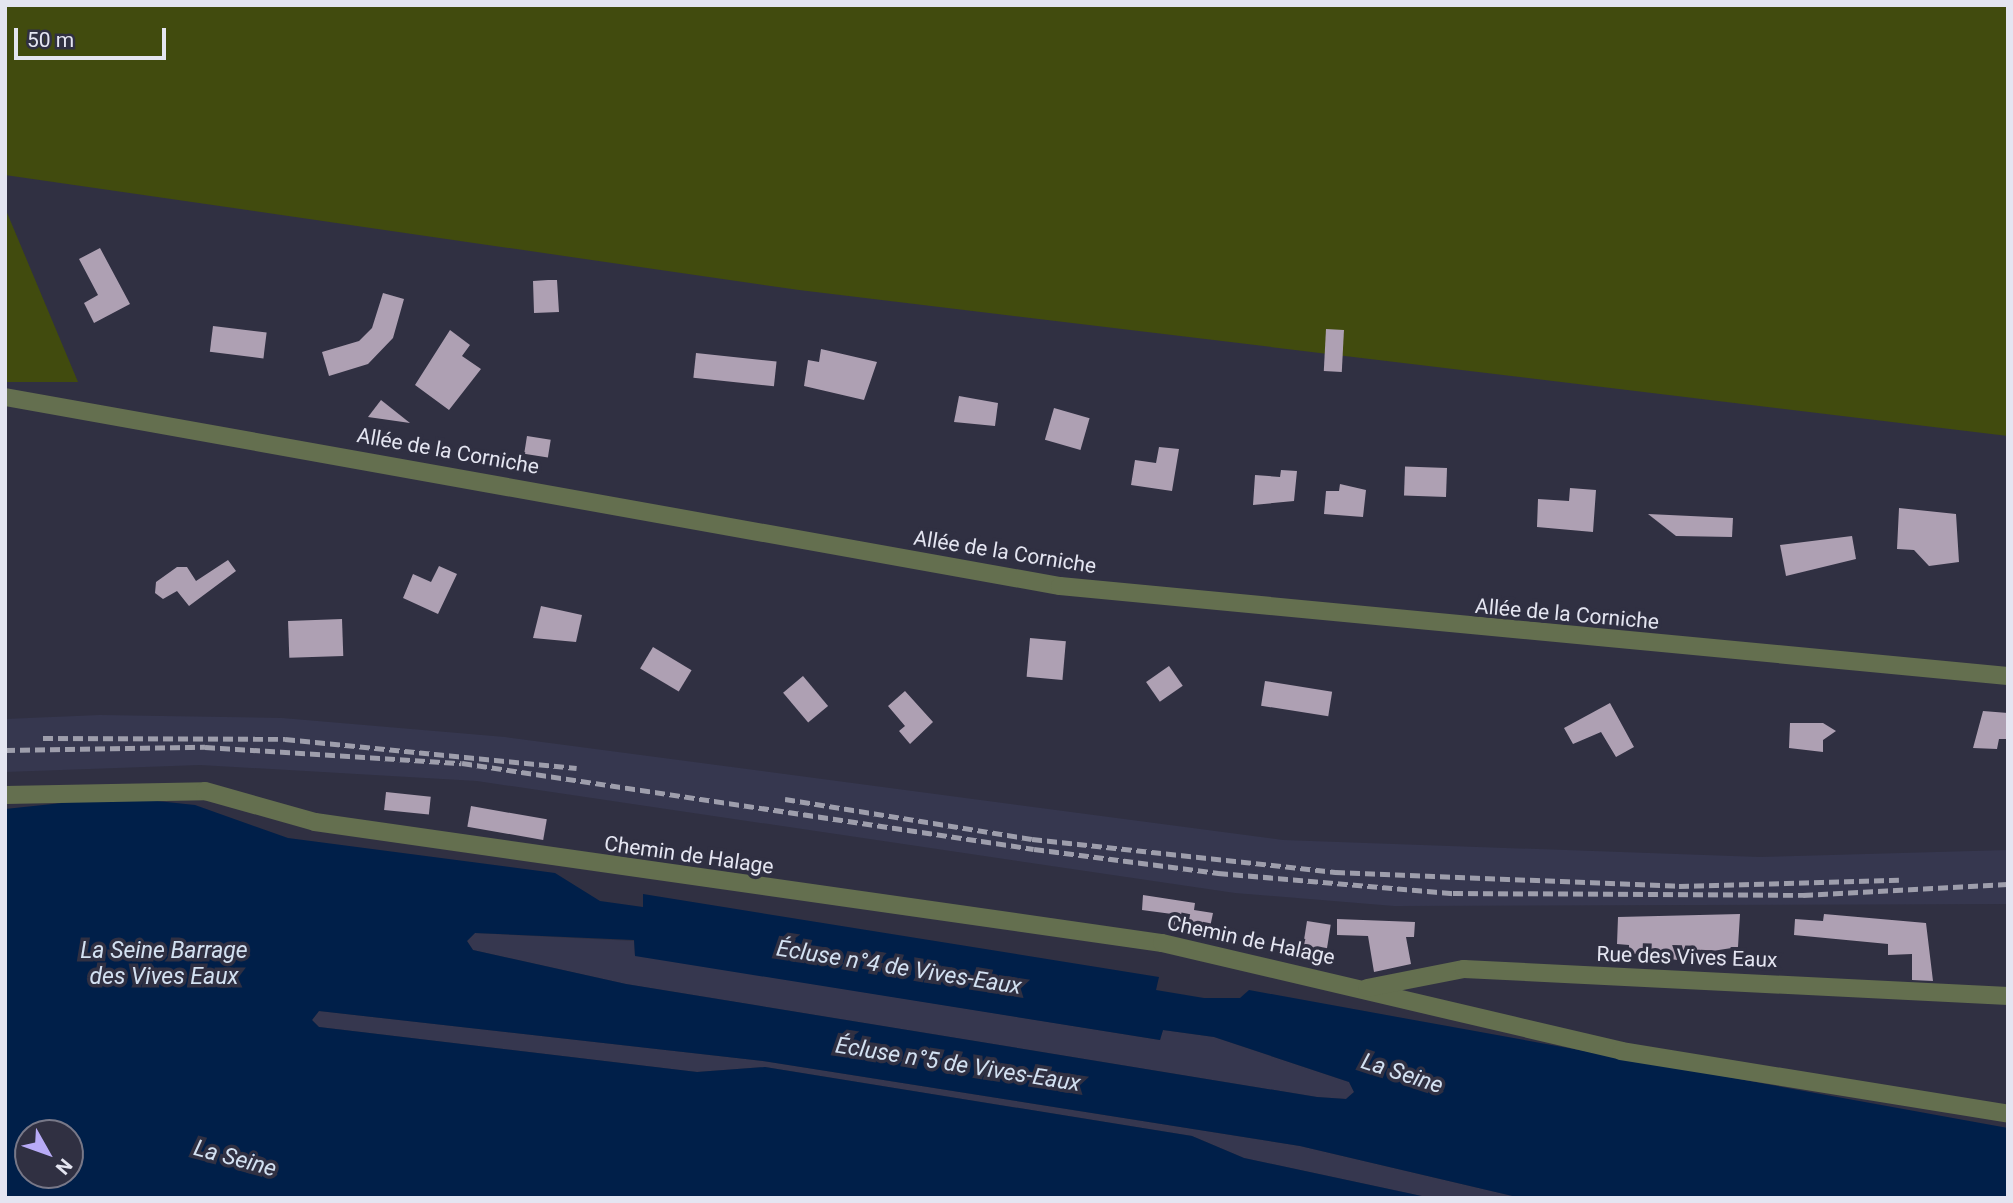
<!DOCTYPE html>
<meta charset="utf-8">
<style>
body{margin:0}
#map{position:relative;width:2013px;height:1203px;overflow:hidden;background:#303042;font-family:Roboto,sans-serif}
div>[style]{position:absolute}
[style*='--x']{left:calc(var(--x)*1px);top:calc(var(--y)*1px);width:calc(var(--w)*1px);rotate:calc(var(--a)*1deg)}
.built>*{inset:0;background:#36374f}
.green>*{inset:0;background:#414b0e}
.water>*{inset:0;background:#001f49}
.building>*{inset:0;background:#aea0b3;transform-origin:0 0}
.minor>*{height:18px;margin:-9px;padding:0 9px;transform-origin:9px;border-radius:9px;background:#646f4f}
.rail>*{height:5px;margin-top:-2.5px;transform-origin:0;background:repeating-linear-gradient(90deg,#9e9eac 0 10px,transparent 0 15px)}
span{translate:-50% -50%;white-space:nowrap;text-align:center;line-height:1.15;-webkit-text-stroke:7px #303042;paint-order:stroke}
.street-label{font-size:21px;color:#e4e5f1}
.water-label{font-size:23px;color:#d3e1f2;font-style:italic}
.frame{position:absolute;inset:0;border:7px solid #e4e5f1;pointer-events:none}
.north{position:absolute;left:14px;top:1119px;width:70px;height:70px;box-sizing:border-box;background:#303042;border:2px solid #787888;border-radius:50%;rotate:130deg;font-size:19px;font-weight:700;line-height:28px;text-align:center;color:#e4e5f1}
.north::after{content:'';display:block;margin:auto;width:24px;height:32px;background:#b8abf7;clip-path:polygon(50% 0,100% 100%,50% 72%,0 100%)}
.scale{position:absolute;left:14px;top:28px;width:152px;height:32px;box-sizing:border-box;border:4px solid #e4e5f1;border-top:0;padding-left:9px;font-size:21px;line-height:24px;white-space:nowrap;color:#e4e5f1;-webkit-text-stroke:5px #303042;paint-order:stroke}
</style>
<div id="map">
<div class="built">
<i style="clip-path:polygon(100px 715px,282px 718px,505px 737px,1283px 840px,1760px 857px,2008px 850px,2008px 904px,1394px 906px,1235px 893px,477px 781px,200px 765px,5px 772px,5px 719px)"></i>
<i style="clip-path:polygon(475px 933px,634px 941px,635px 955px,1160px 1040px,1163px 1030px,1214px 1037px,1349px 1082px,1354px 1092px,1346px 1099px,1317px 1097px,626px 984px,473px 950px,467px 941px)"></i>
<i style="clip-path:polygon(319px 1011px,763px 1061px,1300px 1146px,1521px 1198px,1431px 1198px,1244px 1158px,1192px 1136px,765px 1067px,697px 1072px,319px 1027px,312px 1020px)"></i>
</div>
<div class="green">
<i style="clip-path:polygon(5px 5px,2008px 5px,2008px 436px,799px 290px,5px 175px)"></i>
<i style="clip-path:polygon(5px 208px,78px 382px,5px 382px)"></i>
</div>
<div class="water">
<i style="clip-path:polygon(evenodd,119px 797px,195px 805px,288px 838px,555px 873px,600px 901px,643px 907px,643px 894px,1159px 977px,1156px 990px,1204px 998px,1240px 998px,1249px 990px,2008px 1128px,2008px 1198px,1521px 1198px,1300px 1146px,763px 1061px,319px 1011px,312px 1020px,319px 1027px,697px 1072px,765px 1067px,1192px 1136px,1244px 1158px,1431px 1198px,5px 1198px,5px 809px,119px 797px,475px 933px,634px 940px,635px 956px,1160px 1040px,1163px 1030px,1214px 1037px,1349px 1082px,1354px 1092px,1346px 1099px,1317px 1097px,626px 984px,473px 950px,467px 941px,475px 933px,119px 797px,28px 1133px,70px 1133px,70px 1175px,28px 1175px,28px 1133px)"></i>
</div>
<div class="building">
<i style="clip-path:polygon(100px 248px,130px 304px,94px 323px,84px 303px,98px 295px,79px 259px)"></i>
<i style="clip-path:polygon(548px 280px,557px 280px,559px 312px,534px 313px,533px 281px)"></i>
<i style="clip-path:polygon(383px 293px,404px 299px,393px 338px,368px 364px,329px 376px,322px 352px,359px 341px,372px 328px)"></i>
<i style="left:213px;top:326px;width:54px;height:26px;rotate:7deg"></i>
<i style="left:1326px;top:329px;width:18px;height:42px;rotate:3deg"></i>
<i style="clip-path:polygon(450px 330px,470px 345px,462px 356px,481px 369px,449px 410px,415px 385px)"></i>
<i style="clip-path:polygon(821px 349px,877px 362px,864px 400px,804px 386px,808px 360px,819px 362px)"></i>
<i style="left:696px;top:353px;width:81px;height:25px;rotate:6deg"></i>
<i style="clip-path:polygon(959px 396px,998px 403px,995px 426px,954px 422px)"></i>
<i style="clip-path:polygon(381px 400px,410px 423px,368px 417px)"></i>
<i style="left:1054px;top:408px;width:37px;height:33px;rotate:16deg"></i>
<i style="left:527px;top:436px;width:24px;height:18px;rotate:9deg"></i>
<i style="clip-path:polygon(1159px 447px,1179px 449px,1172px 491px,1131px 485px,1135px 460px,1156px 463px)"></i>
<i style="left:1447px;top:468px;width:29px;height:42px;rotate:92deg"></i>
<i style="clip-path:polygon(1281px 470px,1297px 471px,1294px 501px,1253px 505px,1255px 475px,1280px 477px)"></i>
<i style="clip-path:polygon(1340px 484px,1366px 490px,1363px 517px,1324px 514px,1326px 491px,1339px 491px)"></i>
<i style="clip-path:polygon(1570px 488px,1596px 490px,1593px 532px,1537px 527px,1538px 499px,1569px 501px)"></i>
<i style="clip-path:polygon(1899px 508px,1956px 514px,1959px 562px,1929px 566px,1914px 550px,1897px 549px)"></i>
<i style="clip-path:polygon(1648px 514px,1733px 518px,1732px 537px,1676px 536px)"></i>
<i style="clip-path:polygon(1852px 536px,1856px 559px,1786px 576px,1780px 545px)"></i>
<i style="clip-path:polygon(228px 560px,236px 571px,189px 606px,177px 591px,163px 599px,155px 593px,156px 582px,177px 567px,187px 567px,196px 581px)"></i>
<i style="clip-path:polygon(439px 566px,457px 574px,438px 614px,403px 598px,413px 574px,431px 582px)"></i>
<i style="clip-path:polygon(541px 606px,582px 615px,576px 642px,533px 638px)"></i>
<i style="left:342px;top:619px;width:37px;height:54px;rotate:88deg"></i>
<i style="left:1030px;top:638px;width:36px;height:39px;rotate:5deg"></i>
<i style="left:653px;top:647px;width:45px;height:25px;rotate:31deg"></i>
<i style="left:1169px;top:666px;width:24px;height:28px;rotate:55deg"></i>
<i style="left:803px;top:676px;width:39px;height:26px;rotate:50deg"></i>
<i style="left:1265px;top:681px;width:68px;height:25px;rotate:9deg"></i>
<i style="clip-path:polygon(905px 691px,933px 722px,910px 744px,899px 731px,905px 726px,888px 706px)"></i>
<i style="clip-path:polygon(1610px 703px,1634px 747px,1616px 757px,1601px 732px,1573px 744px,1564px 728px)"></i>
<i style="clip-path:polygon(1983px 711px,2008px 713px,2008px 739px,1999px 739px,1997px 749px,1973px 748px)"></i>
<i style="clip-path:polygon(1790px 723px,1823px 723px,1836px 731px,1823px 740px,1823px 752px,1789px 748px)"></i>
<i style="left:386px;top:792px;width:45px;height:18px;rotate:6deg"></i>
<i style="left:471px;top:806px;width:77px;height:21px;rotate:10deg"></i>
<i style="clip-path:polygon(1143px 895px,1195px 903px,1194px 910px,1213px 913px,1209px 932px,1171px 926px,1172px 914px,1142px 910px)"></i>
<i style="clip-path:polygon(1740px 914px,1738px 947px,1706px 952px,1705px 964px,1629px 953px,1629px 945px,1617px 944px,1618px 917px)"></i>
<i style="clip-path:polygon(1824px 914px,1926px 923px,1933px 981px,1912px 980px,1912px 954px,1888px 955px,1888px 944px,1794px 935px,1795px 919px,1823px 921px)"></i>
<i style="clip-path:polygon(1337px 919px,1415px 922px,1414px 937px,1406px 937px,1411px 964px,1374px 972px,1368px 936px,1337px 935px)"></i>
<i style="left:1307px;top:921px;width:24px;height:28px;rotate:9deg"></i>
</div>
<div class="minor">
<i style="--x:5;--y:397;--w:1072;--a:10.16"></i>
<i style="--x:1060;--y:586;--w:952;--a:5.42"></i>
<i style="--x:5;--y:795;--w:200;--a:-1.1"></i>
<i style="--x:205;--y:791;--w:114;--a:15.7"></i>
<i style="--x:315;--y:822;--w:856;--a:8.13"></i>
<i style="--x:1162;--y:943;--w:472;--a:13.2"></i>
<i style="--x:1621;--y:1051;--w:392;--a:9.2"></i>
<i style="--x:1367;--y:988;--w:99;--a:-11.1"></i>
<i style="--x:1464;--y:969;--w:545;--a:2.84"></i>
</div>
<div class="rail">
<i style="--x:43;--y:738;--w:242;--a:0.2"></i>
<i style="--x:285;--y:739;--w:293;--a:5.7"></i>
<i style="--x:5;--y:750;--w:200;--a:-0.9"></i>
<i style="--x:205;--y:747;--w:257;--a:3.6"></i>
<i style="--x:462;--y:763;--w:578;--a:8.55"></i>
<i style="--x:1034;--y:849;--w:186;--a:7.4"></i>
<i style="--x:1218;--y:873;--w:236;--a:4.9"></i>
<i style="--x:1453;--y:893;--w:350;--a:0.3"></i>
<i style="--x:1803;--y:895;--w:205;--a:-3.1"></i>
<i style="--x:785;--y:799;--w:250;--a:9.2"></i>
<i style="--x:1032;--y:839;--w:305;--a:6.2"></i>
<i style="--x:1335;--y:872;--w:344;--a:2.3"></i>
<i style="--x:1679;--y:886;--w:220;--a:-1.6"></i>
</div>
<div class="street-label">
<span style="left:448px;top:451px;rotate:10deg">Allée de la Corniche</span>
<span style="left:1005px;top:552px;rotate:9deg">Allée de la Corniche</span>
<span style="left:1567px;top:614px;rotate:5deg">Allée de la Corniche</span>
<span style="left:689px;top:855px;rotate:8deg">Chemin de Halage</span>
<span style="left:1251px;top:940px;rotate:12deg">Chemin de Halage</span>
<span style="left:1687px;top:957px;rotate:2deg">Rue des Vives Eaux</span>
</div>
<div class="water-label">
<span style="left:164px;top:964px">La Seine Barrage<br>des Vives Eaux</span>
<span style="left:899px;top:968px;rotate:9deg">Écluse n°4 de Vives-Eaux</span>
<span style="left:958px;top:1065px;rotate:9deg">Écluse n°5 de Vives-Eaux</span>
<span style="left:1402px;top:1074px;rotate:18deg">La Seine</span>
<span style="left:235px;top:1159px;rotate:15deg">La Seine</span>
</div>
<div class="frame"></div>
<div class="north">N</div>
<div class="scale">50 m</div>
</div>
